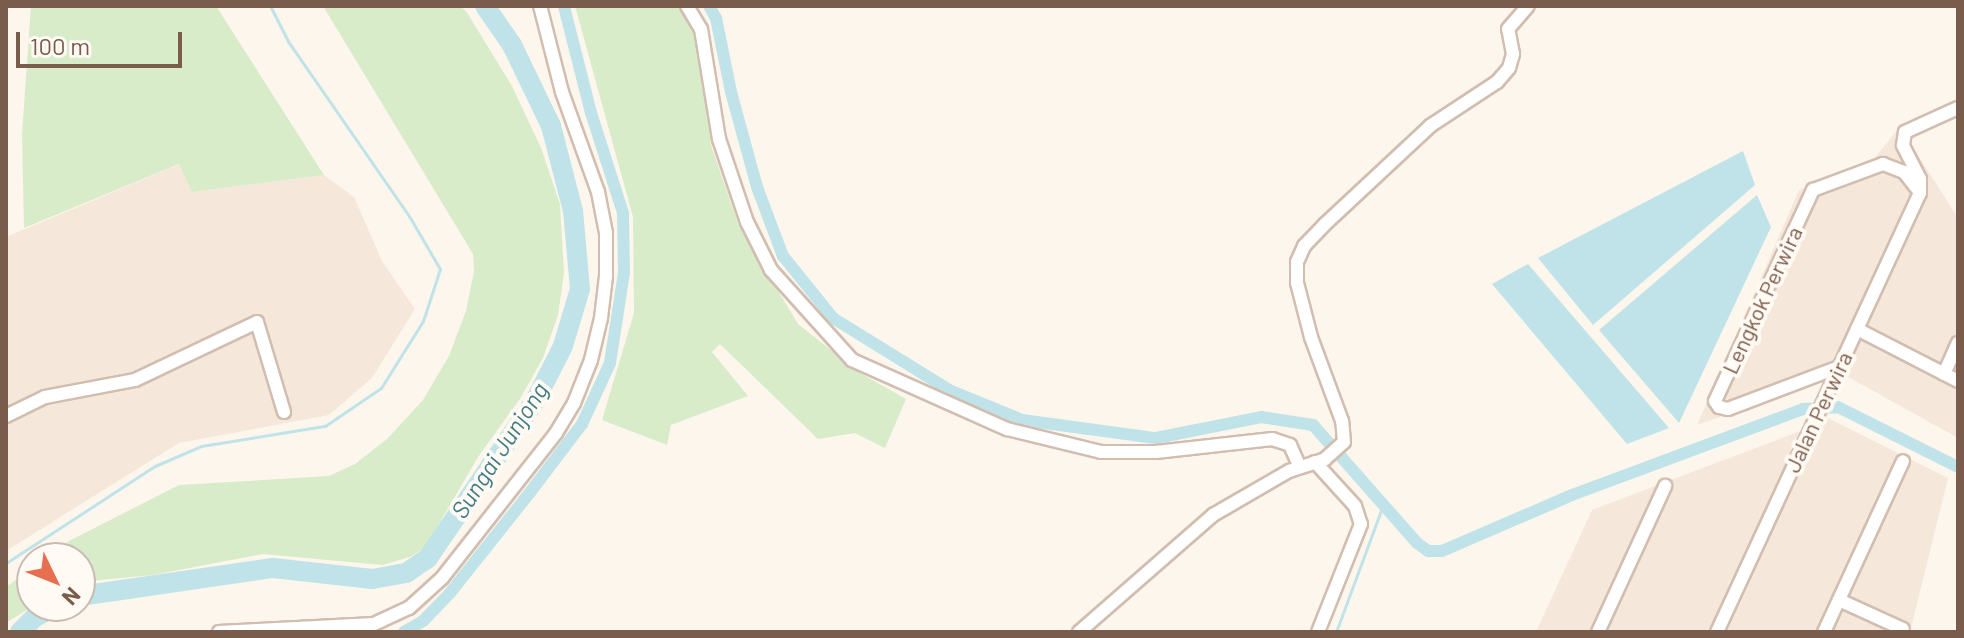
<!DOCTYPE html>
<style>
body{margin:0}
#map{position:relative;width:1964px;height:638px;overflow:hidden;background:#fdf6ec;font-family:Barlow,sans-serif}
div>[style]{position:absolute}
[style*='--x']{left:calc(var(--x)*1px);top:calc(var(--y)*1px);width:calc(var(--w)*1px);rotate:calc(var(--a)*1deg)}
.residential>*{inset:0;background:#f5e8da}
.green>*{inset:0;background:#d8ecc9}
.water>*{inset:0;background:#bfe3e8}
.stream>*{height:3px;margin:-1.5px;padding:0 1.5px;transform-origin:1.5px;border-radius:1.5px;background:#bfe3e8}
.canal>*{height:12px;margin:-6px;padding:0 6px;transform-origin:6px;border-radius:6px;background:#bfe3e8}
.river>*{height:20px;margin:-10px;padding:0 10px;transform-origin:10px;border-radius:10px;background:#bfe3e8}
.roads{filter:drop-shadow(2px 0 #d1beb0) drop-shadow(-2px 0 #d1beb0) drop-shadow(0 2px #d1beb0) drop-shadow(0 -2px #d1beb0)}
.street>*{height:12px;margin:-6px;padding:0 6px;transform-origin:6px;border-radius:6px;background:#fff}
span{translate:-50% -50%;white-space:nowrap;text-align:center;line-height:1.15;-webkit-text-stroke:8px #fffaf3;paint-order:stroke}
.street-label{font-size:22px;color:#7a5c4d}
.water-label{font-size:24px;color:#437c86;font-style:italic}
.frame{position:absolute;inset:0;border:8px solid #7a5c4d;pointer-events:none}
.north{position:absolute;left:16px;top:542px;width:80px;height:80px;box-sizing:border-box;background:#fffaf3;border:2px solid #cabbb1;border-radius:50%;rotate:133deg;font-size:22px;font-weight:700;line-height:32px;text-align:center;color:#7a5c4d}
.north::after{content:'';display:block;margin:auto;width:28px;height:36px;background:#e76f51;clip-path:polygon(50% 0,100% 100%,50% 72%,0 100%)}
.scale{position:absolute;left:16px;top:32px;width:166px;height:36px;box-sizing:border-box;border:4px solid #7a5c4d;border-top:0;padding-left:10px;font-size:24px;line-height:28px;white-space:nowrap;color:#7a5c4d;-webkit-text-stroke:6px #fffaf3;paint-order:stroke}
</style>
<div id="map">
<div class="residential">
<i style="clip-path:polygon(1900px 127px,1958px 218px,1958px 438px,1843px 374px,1697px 425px,1799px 190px,1872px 161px)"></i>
<i style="clip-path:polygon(180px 164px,192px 192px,324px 175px,354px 197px,382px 261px,415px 309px,372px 378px,329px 415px,179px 443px,6px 551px,6px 237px)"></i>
<i style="clip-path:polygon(1824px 416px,1948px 478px,1910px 632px,1727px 632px)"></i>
<i style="clip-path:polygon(1803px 430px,1709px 632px,1536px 632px,1592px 510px)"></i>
</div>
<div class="green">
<i style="clip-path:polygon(31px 6px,216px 6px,324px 175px,192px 192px,179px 164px,24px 228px,22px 134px)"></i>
<i style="clip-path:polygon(323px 6px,460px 6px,466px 11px,512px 86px,541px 148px,560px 204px,564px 273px,558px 315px,543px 358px,520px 399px,478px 457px,425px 548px,410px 557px,382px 565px,263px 554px,153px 575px,80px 582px,80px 558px,46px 558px,69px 541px,179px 485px,329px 476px,355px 464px,387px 439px,423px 400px,449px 356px,466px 311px,474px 271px,473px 254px)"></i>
<i style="clip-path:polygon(575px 6px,680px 6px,697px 34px,711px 145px,739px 226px,798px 324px,860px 373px,906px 399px,885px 448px,855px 433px,818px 439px,720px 344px,712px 352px,748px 396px,671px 425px,667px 445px,602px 420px,634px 313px,633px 217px)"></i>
<i style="clip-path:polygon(32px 568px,33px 606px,6px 623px,6px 587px)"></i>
</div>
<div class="water">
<i style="clip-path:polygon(1743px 151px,1755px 185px,1593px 325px,1538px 258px)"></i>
<i style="clip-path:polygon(1757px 195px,1771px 227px,1679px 423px,1599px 330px)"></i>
<i style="clip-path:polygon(1528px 264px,1669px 428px,1627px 444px,1492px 284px)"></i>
</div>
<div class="stream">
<i style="--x:6;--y:563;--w:178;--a:-33.1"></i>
<i style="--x:155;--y:466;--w:50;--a:-23.5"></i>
<i style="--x:201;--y:446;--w:126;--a:-9.2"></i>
<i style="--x:325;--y:426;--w:68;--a:-34.2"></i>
<i style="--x:381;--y:388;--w:79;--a:-57.9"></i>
<i style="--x:423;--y:321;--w:55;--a:-71.9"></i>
<i style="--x:440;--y:269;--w:61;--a:-120.3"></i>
<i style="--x:409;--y:216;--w:213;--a:-124.7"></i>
<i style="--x:288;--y:41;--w:39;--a:-117"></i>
<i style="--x:1336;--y:632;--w:135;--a:-69.7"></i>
</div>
<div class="canal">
<i style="--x:709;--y:6;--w:14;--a:60"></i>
<i style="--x:716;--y:18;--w:76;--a:78.5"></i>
<i style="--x:731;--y:92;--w:98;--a:74.7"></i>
<i style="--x:757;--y:187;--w:74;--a:69.4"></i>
<i style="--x:783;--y:256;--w:80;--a:51.1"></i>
<i style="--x:833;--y:318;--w:137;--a:31.8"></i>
<i style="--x:949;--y:390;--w:79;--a:22.3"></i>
<i style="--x:1022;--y:420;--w:135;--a:7.7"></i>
<i style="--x:1156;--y:438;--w:107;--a:-11.3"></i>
<i style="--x:1261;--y:417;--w:53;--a:8.7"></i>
<i style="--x:1313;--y:425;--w:157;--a:48.6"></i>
<i style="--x:1417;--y:543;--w:14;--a:36"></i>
<i style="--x:1428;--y:551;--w:14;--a:0"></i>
<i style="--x:1442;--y:551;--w:142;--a:-23.3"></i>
<i style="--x:1572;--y:495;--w:246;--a:-20.4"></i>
<i style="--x:1803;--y:409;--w:35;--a:-3"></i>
<i style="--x:1838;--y:407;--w:134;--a:26.6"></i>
<i style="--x:404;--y:632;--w:22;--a:-30"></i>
<i style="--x:423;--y:621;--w:39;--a:-46"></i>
<i style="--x:450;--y:593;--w:130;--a:-51.5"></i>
<i style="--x:531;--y:491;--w:84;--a:-52.7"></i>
<i style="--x:582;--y:424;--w:67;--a:-65.3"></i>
<i style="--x:610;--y:363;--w:91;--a:-81.2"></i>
<i style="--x:624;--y:273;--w:60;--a:-91"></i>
<i style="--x:623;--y:213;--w:105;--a:-107.7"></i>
<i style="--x:591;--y:113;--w:110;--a:-104.2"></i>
</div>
<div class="river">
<i style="--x:80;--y:596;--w:195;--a:-8.3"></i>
<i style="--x:273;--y:568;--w:100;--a:6.3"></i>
<i style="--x:372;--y:579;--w:35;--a:-10"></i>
<i style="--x:406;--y:573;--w:27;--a:-34"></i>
<i style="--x:428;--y:558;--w:192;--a:-55.8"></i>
<i style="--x:536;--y:399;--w:59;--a:-63"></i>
<i style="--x:563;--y:346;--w:59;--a:-73.4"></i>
<i style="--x:580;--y:289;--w:78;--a:-95.1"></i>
<i style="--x:573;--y:211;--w:88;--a:-104.5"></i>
<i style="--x:551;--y:126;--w:90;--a:-115.7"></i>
<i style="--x:512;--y:45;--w:47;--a:-124.7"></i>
<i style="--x:20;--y:632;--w:21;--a:-45"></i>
<i style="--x:35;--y:617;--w:25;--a:-27"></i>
</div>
<div class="roads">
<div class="street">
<i style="--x:687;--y:6;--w:27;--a:59"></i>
<i style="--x:701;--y:29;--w:111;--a:80.7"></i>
<i style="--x:719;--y:139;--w:88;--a:71.4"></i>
<i style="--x:747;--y:222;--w:54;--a:63.4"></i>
<i style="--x:771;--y:270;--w:121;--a:48"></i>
<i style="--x:852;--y:360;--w:170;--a:24"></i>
<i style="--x:1007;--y:429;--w:97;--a:13.7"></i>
<i style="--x:1101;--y:452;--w:55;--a:0"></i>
<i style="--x:1156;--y:452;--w:117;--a:-6.4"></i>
<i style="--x:1272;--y:439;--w:19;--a:18"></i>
<i style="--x:1290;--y:445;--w:24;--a:66"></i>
<i style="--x:1857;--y:329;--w:114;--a:27.2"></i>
<i style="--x:1839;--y:367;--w:119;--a:159.3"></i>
<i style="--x:1728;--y:409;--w:9;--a:-167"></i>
<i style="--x:1719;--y:407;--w:7;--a:-124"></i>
<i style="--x:1715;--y:401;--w:233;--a:-65.1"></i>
<i style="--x:1813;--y:190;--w:75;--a:-20.4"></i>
<i style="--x:1883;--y:164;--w:22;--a:21"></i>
<i style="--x:1904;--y:172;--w:23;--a:52"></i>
<i style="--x:1944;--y:374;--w:34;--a:-66"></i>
<i style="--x:6;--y:416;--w:43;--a:-26"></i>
<i style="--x:45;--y:397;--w:92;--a:-10.7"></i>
<i style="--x:135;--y:380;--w:135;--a:-25.4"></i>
<i style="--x:257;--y:322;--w:94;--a:73.3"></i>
<i style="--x:1315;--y:462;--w:59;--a:47.7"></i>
<i style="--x:1355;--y:506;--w:19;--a:72"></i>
<i style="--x:1361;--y:524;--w:116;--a:111.7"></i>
<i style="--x:1839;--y:600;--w:70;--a:24.4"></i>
<i style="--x:219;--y:632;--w:155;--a:-3"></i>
<i style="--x:374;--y:624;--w:38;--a:-25"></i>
<i style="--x:409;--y:608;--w:45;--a:-42.3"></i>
<i style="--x:442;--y:578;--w:184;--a:-51.8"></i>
<i style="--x:556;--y:433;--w:35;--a:-59"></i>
<i style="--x:574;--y:403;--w:46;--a:-68.4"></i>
<i style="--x:591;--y:360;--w:43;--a:-76.6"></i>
<i style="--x:601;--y:318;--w:42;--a:-83.2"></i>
<i style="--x:606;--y:276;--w:43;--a:-90"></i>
<i style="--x:606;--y:233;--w:42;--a:-101"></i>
<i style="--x:598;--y:192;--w:106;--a:-109.8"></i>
<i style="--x:562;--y:92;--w:89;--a:-104.3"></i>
<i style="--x:1079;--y:632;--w:178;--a:-41.1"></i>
<i style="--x:1213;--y:515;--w:88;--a:-30.1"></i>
<i style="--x:1289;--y:471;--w:38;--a:-18"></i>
<i style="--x:1325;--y:459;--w:25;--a:-42"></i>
<i style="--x:1344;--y:442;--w:21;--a:-95"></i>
<i style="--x:1342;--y:421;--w:90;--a:-110.3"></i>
<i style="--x:1311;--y:337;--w:56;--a:-104.5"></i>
<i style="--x:1297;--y:283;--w:21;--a:-90"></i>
<i style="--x:1297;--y:262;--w:17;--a:-66"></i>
<i style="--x:1304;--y:246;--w:29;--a:-46"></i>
<i style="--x:1324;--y:225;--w:145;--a:-43"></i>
<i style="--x:1430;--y:126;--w:80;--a:-33.3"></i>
<i style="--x:1497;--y:82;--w:18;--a:-49"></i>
<i style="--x:1509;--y:68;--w:15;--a:-74"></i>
<i style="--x:1513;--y:54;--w:25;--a:-101"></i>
<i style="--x:1508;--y:29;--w:30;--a:-49"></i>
<i style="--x:1598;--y:632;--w:161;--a:-65.3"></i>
<i style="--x:1717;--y:632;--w:484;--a:-65.2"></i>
<i style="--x:1920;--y:193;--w:14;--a:-90"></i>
<i style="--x:1920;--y:179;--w:38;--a:-117"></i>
<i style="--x:1903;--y:145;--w:13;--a:-81"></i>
<i style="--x:1905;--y:132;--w:58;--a:-24.4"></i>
<i style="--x:1824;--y:632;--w:188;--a:-65.2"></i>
</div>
</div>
<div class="street-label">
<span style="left:1762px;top:300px;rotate:-65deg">Lengkok Perwira</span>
<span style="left:1818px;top:412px;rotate:-65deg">Jalan Perwira</span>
</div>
<div class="water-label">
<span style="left:499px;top:450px;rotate:-57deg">Sungai Junjong</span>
</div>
<div class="frame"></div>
<div class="north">N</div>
<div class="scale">100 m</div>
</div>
